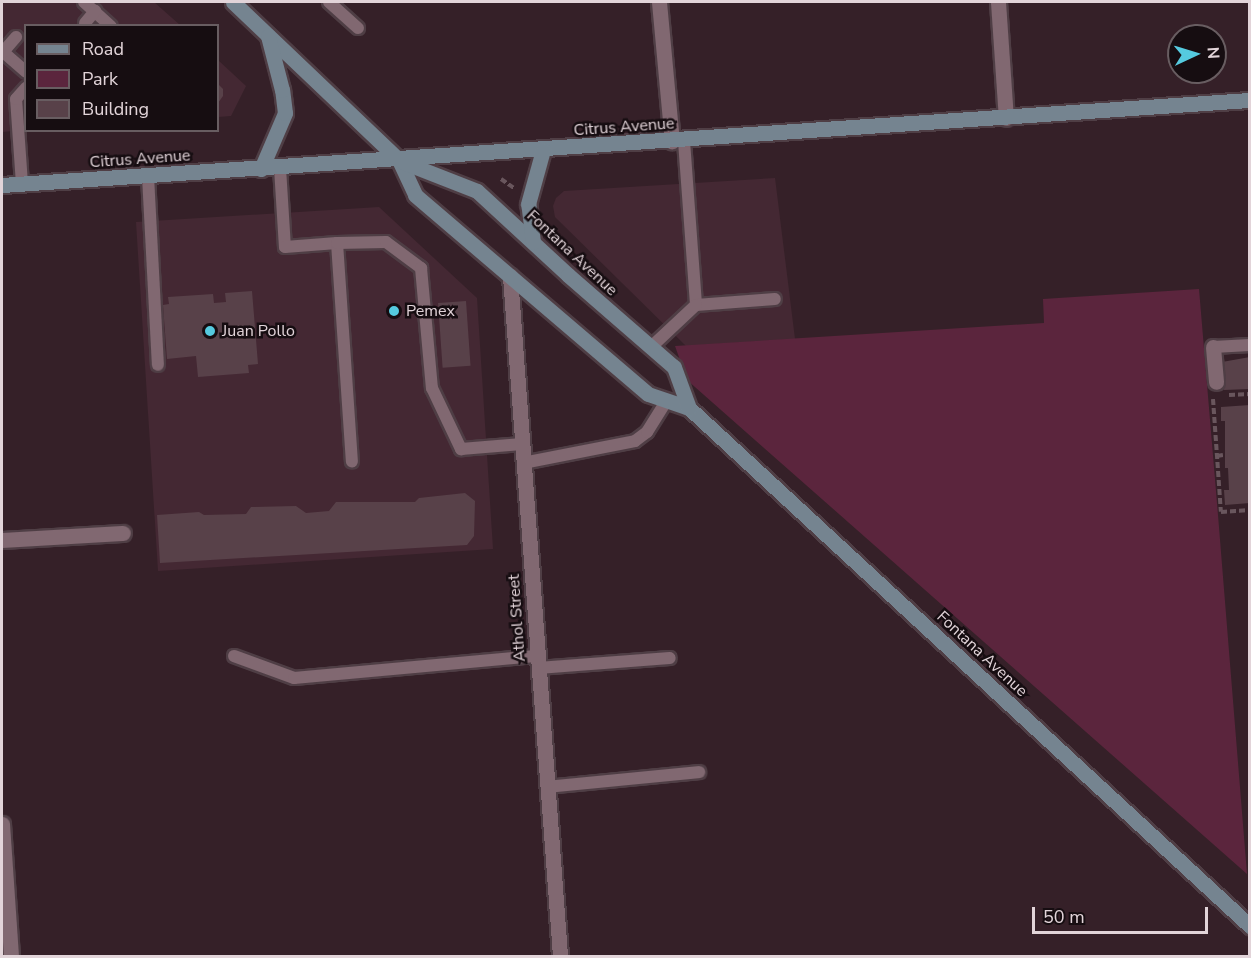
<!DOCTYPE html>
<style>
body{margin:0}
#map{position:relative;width:1251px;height:958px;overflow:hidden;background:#352028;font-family:"Nunito Sans",sans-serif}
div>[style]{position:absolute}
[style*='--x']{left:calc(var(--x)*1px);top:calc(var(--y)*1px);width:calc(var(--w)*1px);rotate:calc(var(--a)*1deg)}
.built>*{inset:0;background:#442833}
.green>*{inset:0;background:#5b253d}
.building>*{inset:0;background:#584149;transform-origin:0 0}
.path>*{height:4px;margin-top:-2px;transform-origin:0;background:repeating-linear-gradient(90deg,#69565d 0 6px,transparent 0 9px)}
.roads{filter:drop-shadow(2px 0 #4f3e45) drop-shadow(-2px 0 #4f3e45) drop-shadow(0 2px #4f3e45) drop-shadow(0 -2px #4f3e45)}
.service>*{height:12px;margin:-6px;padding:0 6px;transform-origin:6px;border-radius:6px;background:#816871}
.minor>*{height:15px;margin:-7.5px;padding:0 7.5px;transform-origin:7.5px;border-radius:7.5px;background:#816871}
.secondary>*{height:15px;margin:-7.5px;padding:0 7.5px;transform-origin:7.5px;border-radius:7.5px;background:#758490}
.dots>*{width:16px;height:16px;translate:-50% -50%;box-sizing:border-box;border:3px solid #160d11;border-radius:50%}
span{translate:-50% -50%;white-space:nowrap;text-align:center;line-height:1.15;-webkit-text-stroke:5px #160d11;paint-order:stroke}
.street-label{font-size:16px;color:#e2d4d9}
.poi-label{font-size:16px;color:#e2d4d9}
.left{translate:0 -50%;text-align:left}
.frame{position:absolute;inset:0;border:3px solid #e2d4d9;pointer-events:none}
.legend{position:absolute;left:24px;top:24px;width:195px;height:108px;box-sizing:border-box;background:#160d11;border:2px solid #685d61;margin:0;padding:8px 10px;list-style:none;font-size:18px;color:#e2d4d9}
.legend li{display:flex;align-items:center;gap:12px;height:30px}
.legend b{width:30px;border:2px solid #685d61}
.north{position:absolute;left:1167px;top:24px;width:60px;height:60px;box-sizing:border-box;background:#160d11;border:2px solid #685d61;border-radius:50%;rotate:86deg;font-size:16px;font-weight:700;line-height:24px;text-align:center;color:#e2d4d9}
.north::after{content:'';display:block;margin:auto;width:21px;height:27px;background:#55cadf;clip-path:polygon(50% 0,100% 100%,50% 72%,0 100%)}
.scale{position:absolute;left:1032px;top:907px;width:176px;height:27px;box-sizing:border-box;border:3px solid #e2d4d9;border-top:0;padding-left:8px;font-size:18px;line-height:21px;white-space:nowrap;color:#e2d4d9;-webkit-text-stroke:4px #160d11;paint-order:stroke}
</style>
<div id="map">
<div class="built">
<i style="clip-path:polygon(2px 2px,154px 2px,180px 25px,26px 26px,25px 130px,2px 132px)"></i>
<i style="clip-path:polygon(218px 60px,246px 86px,231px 116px,218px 117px)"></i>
<i style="clip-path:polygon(775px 178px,795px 339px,686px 346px,555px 217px,553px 206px,556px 198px,564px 191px)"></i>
<i style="clip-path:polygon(379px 207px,477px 298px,493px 549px,158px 571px,136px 222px)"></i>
</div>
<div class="green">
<i style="clip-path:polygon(1199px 289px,1218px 515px,1247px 874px,687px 380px,675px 346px,1044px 323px,1043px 299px)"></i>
</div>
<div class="building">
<i style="clip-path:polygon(218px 84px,223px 89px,223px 96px,218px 103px)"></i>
<i style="clip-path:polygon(252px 291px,258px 364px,248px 365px,249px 373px,198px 377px,196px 356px,167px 359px,163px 305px,169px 304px,168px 297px,213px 294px,214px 303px,226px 302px,225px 293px)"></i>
<i style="left:466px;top:301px;width:65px;height:28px;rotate:86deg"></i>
<i style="clip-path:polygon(1250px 357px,1250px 389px,1224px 390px,1222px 362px)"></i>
<i style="clip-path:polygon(1250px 405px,1250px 503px,1225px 505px,1224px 490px,1229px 490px,1228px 468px,1225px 468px,1225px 421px,1221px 421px,1221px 407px)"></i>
<i style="clip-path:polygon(465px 493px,475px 501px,474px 536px,467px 545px,160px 563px,157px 515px,199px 512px,204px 515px,246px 514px,251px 507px,296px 506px,306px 513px,329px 511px,336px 502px,415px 502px,419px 498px)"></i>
</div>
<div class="path">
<i style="--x:501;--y:179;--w:16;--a:35"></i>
<i style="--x:1229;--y:395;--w:21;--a:-3"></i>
<i style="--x:1213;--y:399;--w:113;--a:86"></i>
<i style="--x:1221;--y:512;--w:29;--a:-4"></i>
<i style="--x:1217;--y:456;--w:6;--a:-9"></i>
</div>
<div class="roads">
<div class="service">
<i style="--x:84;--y:2;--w:36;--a:42"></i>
<i style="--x:329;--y:2;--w:39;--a:42"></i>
<i style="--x:85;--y:23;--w:16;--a:-50"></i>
<i style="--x:2;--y:51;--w:32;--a:41"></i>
<i style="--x:3;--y:52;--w:20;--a:-49"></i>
<i style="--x:684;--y:141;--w:164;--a:85.8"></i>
<i style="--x:696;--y:305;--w:79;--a:-4.3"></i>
<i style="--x:280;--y:168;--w:79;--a:86.4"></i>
<i style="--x:285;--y:247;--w:52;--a:-4.4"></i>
<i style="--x:337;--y:243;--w:219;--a:86.1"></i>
<i style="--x:148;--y:176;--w:189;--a:87"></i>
<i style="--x:22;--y:184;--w:85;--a:-94"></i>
<i style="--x:16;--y:99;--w:15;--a:-48"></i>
<i style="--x:337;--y:243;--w:49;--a:-1.2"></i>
<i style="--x:386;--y:242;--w:44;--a:36.6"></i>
<i style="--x:421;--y:268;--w:121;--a:84.8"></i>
<i style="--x:432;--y:388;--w:68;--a:64.6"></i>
<i style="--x:461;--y:449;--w:61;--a:-4.7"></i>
<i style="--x:1213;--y:347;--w:37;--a:-3"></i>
<i style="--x:650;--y:348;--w:63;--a:-43.1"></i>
<i style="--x:523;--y:463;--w:114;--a:-11.1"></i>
<i style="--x:635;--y:441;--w:15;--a:-37"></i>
<i style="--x:647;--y:432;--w:38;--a:-58"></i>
<i style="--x:234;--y:656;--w:64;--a:20.1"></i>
<i style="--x:294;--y:678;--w:245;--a:-5.2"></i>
<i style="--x:538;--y:668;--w:132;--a:-4.3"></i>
<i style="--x:547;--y:787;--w:153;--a:-5.6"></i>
</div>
<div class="minor">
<i style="--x:659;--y:2;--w:140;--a:84.7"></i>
<i style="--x:998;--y:2;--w:116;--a:86.1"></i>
<i style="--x:510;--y:276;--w:682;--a:85.79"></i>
<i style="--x:1213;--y:347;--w:35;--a:85"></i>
<i style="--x:2;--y:540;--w:121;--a:-3.3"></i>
<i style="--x:2;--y:824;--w:132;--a:86.1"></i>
</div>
<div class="secondary">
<i style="--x:233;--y:2;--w:229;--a:43.6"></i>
<i style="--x:399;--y:160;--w:38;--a:65"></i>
<i style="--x:415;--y:195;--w:306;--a:40.5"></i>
<i style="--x:648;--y:394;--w:43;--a:18.9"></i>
<i style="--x:689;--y:408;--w:764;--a:42.72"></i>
<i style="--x:403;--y:162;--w:79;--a:21.4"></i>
<i style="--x:477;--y:191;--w:124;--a:42.7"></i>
<i style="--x:568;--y:275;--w:140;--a:41"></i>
<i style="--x:674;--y:367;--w:44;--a:69.9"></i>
<i style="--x:261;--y:169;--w:61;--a:-66.8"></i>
<i style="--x:285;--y:113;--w:23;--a:-97"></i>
<i style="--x:282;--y:90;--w:56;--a:-104.5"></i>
<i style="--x:2;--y:185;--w:1251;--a:-3.9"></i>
<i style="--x:533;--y:242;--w:38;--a:-97"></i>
<i style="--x:528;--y:204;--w:56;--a:-74.5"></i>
</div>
</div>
<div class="dots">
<i style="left:394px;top:311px;background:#55cadf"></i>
<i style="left:210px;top:331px;background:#55cadf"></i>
</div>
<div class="street-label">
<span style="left:624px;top:127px;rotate:-4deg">Citrus Avenue</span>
<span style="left:140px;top:159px;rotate:-4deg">Citrus Avenue</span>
<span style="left:572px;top:253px;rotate:43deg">Fontana Avenue</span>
<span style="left:517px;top:618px;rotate:-94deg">Athol Street</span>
<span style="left:982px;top:654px;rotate:43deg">Fontana Avenue</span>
</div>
<div class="poi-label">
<span class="left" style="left:406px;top:311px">Pemex</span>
<span class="left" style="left:222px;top:331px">Juan Pollo</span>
</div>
<div class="frame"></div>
<ul class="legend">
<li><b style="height:8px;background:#758490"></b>Road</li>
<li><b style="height:16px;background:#5b253d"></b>Park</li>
<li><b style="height:16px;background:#584149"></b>Building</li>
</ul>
<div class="north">N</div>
<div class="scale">50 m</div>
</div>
